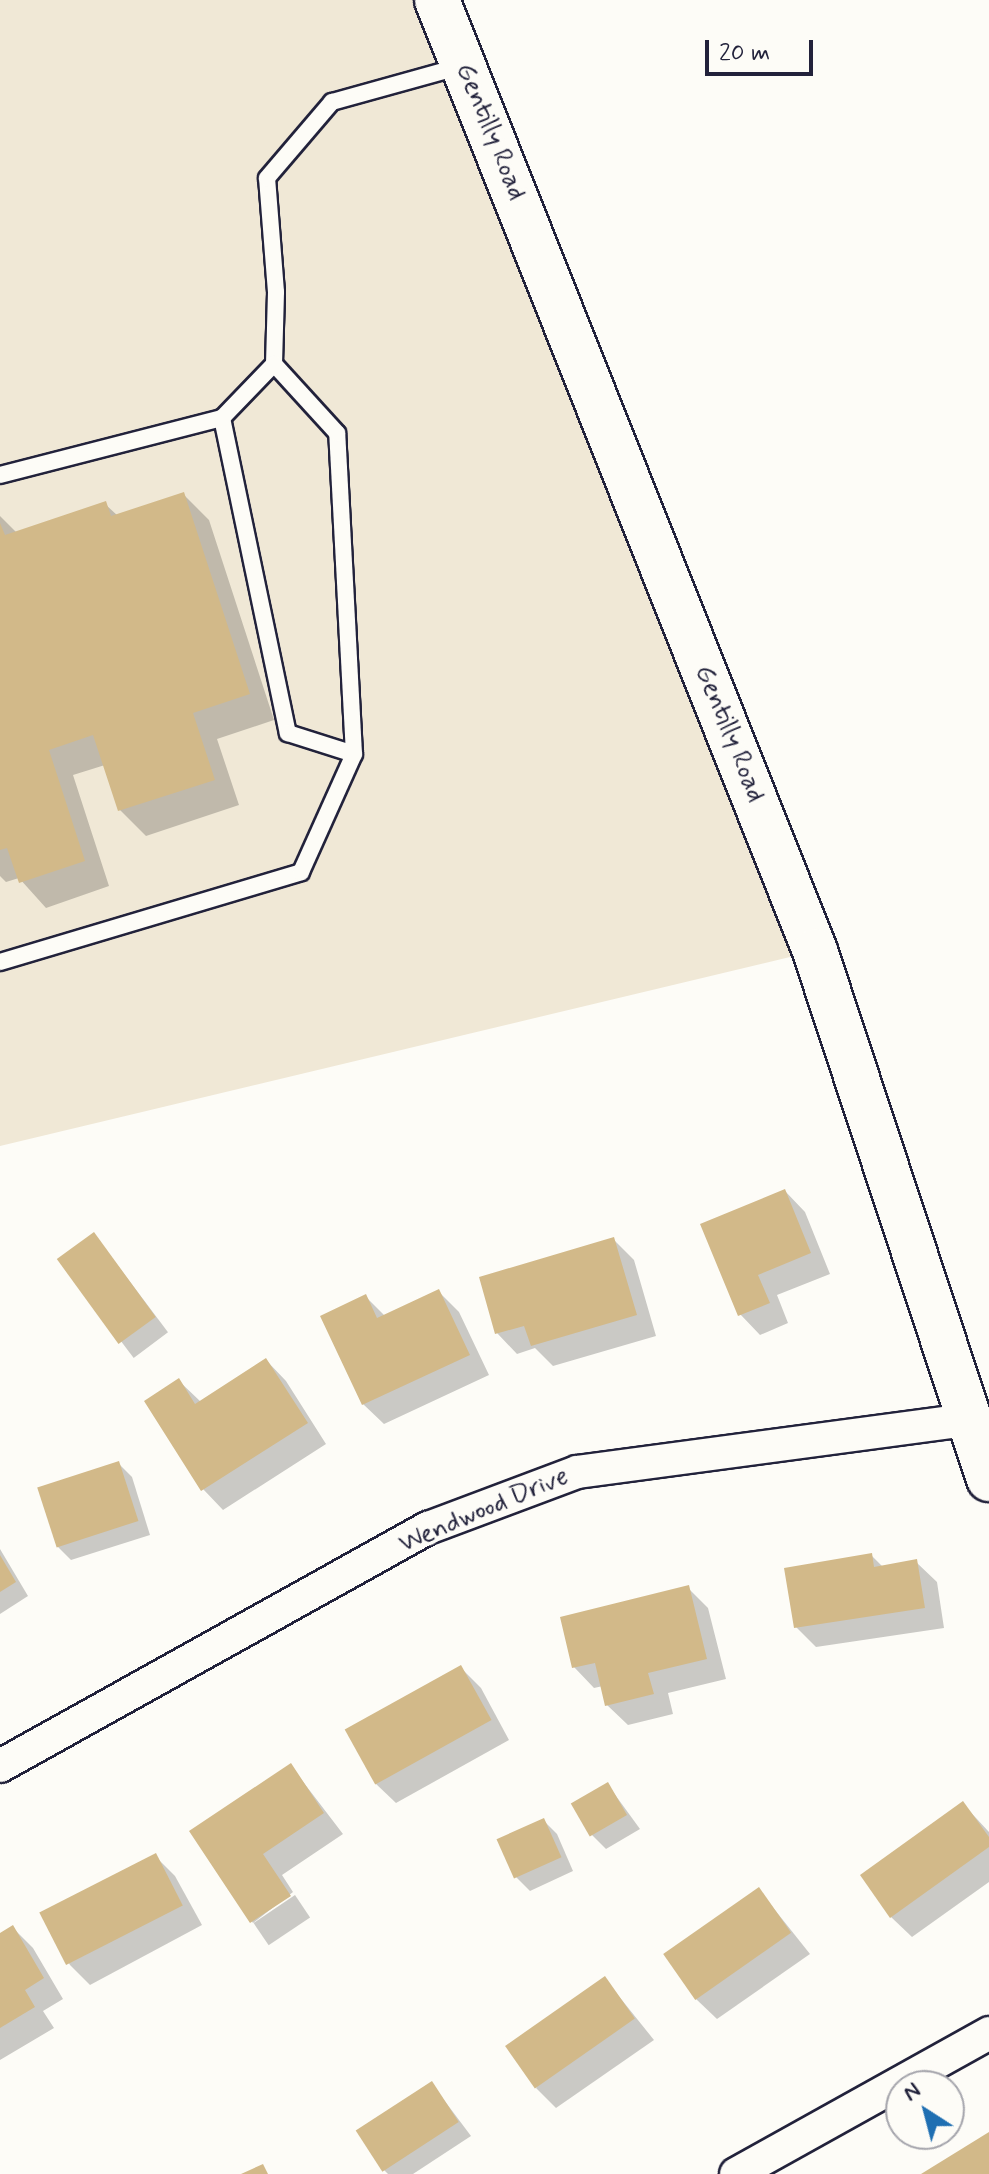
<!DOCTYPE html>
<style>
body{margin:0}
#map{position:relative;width:989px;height:2174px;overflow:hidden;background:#fdfcf7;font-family:Mynerve,sans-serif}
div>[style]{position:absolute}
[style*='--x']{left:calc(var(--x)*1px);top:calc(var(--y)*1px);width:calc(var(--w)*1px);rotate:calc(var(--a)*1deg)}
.built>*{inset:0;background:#f0e8d6}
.shadow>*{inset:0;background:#0003;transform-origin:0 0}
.building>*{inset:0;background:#d2b989;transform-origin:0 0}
.roads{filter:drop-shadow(2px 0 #22223b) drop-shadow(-2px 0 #22223b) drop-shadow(0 2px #22223b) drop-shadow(0 -2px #22223b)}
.lane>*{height:16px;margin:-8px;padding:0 8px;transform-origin:8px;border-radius:8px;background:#fdfcf7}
.street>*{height:32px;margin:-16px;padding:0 16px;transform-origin:16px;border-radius:16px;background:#fdfcf7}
.secondary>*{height:44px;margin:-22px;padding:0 22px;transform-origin:22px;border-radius:22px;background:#fdfcf7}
span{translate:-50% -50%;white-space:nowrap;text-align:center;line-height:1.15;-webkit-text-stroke:7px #fdfcf7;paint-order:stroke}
.street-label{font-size:26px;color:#22223b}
.north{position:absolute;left:885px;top:2070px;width:80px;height:80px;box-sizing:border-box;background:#fdfcf7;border:2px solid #a5a5ac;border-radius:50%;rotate:324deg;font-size:22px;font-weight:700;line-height:32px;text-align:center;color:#22223b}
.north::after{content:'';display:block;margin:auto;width:28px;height:36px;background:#1f6fb2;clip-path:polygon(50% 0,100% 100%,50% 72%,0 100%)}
.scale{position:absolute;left:705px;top:40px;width:108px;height:36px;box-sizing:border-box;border:4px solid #22223b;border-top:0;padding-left:10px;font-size:24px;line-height:28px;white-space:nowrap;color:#22223b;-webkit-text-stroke:6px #fdfcf7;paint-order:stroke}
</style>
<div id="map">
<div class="built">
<i style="clip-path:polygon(0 0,438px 0,815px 951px,0 1146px)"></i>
</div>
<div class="shadow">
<i style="clip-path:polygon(183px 494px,209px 520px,274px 720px,217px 739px,239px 805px,146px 836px,120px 810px,105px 765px,73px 775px,109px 886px,46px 908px,19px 878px,6px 882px,0 876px,0 516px,17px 533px,105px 504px,118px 516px)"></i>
<i style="clip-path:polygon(785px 1191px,805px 1212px,830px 1274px,777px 1295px,788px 1323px,760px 1335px,740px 1314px)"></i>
<i style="left:94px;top:1234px;width:123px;height:43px;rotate:53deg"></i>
<i style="clip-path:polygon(614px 1240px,634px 1260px,656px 1336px,553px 1366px,535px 1348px,517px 1354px,497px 1333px)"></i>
<i style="clip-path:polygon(439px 1292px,459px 1312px,489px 1375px,384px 1424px,363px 1404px,366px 1297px,386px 1317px)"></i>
<i style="clip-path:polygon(266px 1360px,286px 1381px,326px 1444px,223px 1510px,203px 1489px,179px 1381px,201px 1402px)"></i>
<i style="clip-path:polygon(118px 1463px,132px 1477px,150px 1535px,71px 1560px,57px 1546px)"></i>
<i style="clip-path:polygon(0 1549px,28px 1596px,0 1614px)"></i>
<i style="clip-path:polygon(871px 1555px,883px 1567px,916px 1562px,937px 1582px,944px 1628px,816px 1647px,796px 1627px)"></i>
<i style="clip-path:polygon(688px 1588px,708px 1608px,726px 1679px,668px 1693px,673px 1714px,628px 1725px,607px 1705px,603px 1686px,594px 1688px,574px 1667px)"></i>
<i style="clip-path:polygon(460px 1667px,481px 1688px,509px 1740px,396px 1803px,375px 1783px)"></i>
<i style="clip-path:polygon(291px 1766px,343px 1834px,282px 1875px,293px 1892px,253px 1923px,192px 1832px)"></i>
<i style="clip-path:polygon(608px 1785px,640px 1829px,606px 1849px,592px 1835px)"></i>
<i style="clip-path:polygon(963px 1804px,989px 1832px,989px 1882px,912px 1937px,891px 1917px)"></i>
<i style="clip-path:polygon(543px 1820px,557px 1834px,573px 1871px,530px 1891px,516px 1877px)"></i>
<i style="clip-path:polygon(155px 1856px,175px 1876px,202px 1925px,90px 1985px,70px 1965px,43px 1916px)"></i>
<i style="clip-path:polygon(759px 1890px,810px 1954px,717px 2019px,696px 1999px)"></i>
<i style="left:295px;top:1895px;width:27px;height:50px;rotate:56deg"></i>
<i style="clip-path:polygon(13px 1928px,33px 1948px,63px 1999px,43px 2011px,54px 2028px,0 2060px,0 1936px)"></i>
<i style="clip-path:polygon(605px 1979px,654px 2040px,556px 2108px,536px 2088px)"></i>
<i style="clip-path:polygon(432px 2084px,471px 2136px,413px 2174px,388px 2174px,384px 2170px)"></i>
</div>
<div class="building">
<i style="clip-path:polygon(184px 492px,250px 694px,193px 713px,215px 780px,118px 811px,93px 735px,49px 750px,85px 861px,19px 883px,7px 848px,0 850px,0 523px,5px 535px,106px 501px,111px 516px)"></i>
<i style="clip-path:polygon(785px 1189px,811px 1253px,758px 1275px,770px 1303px,738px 1316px,700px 1224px)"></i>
<i style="left:94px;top:1232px;width:105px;height:46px;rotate:54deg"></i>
<i style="clip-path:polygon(614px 1237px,637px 1315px,531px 1346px,524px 1326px,495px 1334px,479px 1277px)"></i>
<i style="clip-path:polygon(439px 1289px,470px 1355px,362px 1405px,320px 1316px,366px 1294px,377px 1318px)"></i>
<i style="clip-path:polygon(266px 1358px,308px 1423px,201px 1491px,144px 1401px,179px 1378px,195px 1404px)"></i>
<i style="left:119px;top:1461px;width:63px;height:86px;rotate:72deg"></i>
<i style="clip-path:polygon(872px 1553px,874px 1567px,917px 1559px,925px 1608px,794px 1628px,784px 1568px)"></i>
<i style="clip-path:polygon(0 1555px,16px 1582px,0 1592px)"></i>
<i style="clip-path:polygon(689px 1585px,707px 1659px,648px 1673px,654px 1694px,605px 1706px,595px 1663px,572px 1668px,560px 1617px)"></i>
<i style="left:461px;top:1665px;width:63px;height:133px;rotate:61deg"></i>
<i style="clip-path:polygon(291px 1763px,324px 1813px,263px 1854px,291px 1896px,250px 1923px,189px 1831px)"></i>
<i style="left:608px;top:1782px;width:38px;height:43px;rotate:60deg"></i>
<i style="clip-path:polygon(963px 1801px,989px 1837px,989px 1847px,890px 1918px,860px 1875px)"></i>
<i style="left:544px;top:1818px;width:43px;height:52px;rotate:66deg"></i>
<i style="left:156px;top:1853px;width:59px;height:131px;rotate:63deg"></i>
<i style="left:759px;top:1887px;width:56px;height:117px;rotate:55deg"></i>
<i style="clip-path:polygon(13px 1925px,44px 1978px,25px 1990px,35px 2007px,0 2028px,0 1933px)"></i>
<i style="left:605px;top:1976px;width:52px;height:122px;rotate:55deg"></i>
<i style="left:432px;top:2081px;width:49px;height:91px;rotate:57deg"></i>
<i style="clip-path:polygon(989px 2132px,989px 2174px,921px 2174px)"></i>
<i style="clip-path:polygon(263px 2164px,268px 2174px,241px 2174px)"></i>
</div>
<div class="roads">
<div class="lane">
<i style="--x:222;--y:418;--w:322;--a:78.2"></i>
<i style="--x:288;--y:733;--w:69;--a:17.7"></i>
<i style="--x:0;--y:475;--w:229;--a:-14.4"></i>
<i style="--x:222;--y:418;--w:75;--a:-46.1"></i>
<i style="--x:274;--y:364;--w:72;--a:-88.4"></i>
<i style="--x:276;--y:292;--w:114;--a:-94.5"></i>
<i style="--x:267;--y:178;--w:100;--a:-49.5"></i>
<i style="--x:332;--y:102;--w:135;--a:-15.5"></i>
<i style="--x:0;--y:962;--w:314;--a:-16.6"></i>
<i style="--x:301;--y:872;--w:129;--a:-65.8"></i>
<i style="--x:354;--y:754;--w:321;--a:-93"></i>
<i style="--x:337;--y:433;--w:93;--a:-132.4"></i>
</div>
<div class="street">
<i style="--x:0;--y:1766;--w:490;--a:-29.1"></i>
<i style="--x:428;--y:1528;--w:159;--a:-20.6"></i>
<i style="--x:577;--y:1472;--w:400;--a:-7.6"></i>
<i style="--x:736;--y:2174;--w:290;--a:-29.1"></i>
</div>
<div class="secondary">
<i style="--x:437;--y:0;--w:1023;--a:68.32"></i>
<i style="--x:815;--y:951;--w:556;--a:71.76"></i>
</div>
</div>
<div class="street-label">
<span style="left:490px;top:132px;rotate:68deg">Gentilly Road</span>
<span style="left:729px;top:734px;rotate:68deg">Gentilly Road</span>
<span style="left:484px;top:1511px;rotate:-23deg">Wendwood Drive</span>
</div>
<div class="north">N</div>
<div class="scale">20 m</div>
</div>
